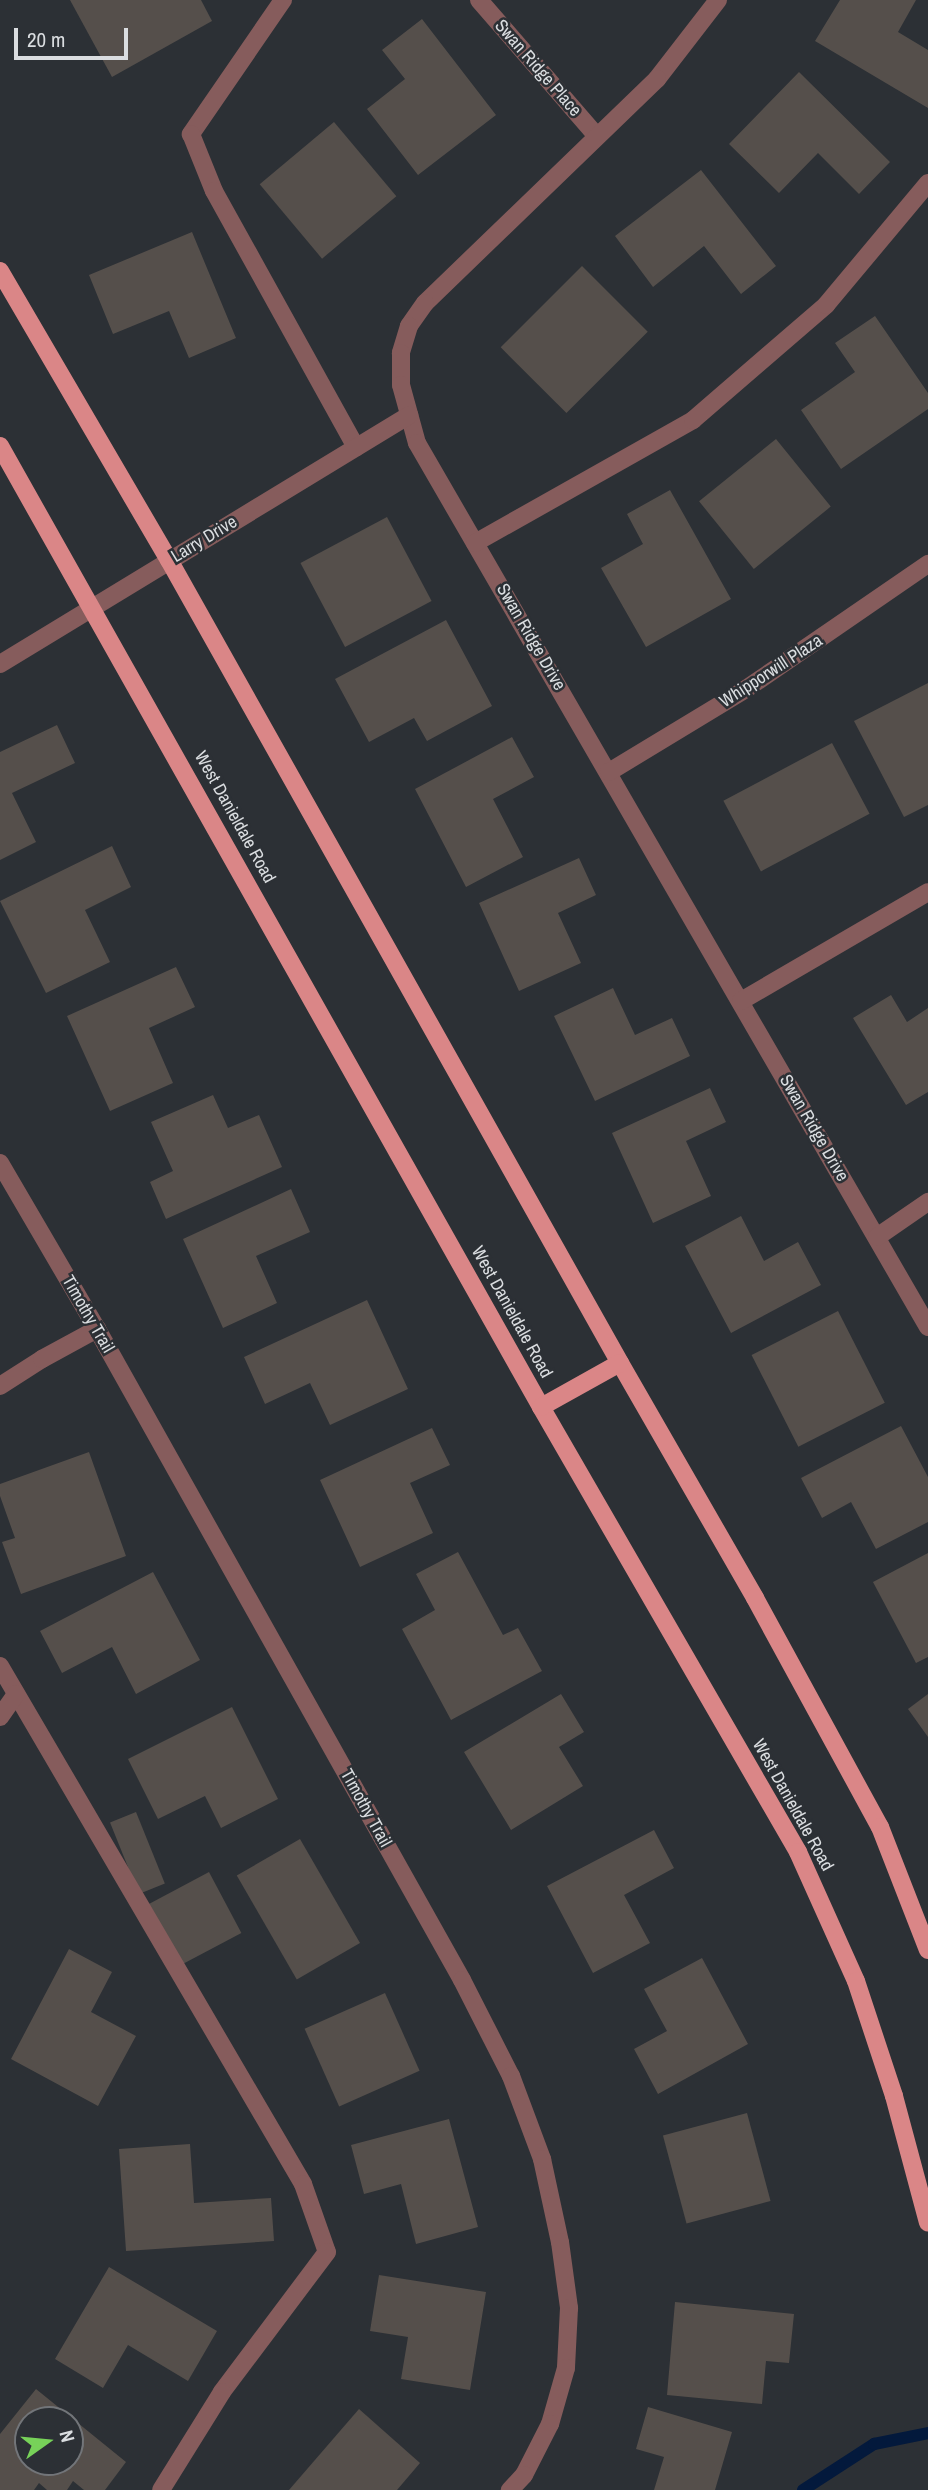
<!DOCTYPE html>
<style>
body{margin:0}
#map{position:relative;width:928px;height:2490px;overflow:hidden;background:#2c3035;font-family:"Archivo Narrow",sans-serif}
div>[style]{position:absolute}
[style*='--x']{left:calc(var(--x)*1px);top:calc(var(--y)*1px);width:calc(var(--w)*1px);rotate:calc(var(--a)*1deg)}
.stream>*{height:12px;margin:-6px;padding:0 6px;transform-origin:6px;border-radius:6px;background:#03193c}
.building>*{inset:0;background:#554f4b;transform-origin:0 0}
.minor>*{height:18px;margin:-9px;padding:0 9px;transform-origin:9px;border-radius:9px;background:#865c5c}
.major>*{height:18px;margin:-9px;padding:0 9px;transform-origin:9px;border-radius:9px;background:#da8687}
span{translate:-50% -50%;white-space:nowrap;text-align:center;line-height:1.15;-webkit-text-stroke:5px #2c3035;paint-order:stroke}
.street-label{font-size:18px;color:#dadde0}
.north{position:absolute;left:14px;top:2406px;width:70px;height:70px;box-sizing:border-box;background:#2c3035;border:2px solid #727579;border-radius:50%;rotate:75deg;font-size:19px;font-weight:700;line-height:28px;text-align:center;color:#dadde0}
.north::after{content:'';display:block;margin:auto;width:24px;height:32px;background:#77d259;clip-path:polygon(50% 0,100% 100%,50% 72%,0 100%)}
.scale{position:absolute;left:14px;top:28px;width:114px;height:32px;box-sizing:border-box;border:4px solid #dadde0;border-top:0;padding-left:9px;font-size:21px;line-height:24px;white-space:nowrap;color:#dadde0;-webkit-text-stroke:5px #2c3035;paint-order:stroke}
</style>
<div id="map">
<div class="stream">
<i style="--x:803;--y:2490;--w:85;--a:-32.9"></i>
<i style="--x:874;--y:2444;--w:55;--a:-11.5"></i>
</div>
<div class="building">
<i style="clip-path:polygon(70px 0,201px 0,212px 21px,112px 77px)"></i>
<i style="clip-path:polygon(840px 0,916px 0,898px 32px,928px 50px,928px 108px,815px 41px)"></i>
<i style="clip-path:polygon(422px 19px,496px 115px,418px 175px,367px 109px,405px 79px,382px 50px)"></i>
<i style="clip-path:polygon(799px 72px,890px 162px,859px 194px,818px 153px,779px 193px,729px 144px)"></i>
<i style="left:334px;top:122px;width:97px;height:97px;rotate:50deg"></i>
<i style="clip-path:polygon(701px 170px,776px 266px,741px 294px,704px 246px,653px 287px,615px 236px)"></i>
<i style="clip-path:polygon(192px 232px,236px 338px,189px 358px,169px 311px,113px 334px,89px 275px)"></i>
<i style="left:582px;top:266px;width:93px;height:115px;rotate:45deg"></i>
<i style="clip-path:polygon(875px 316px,928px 393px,928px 409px,841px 469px,801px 410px,855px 372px,835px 343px)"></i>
<i style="left:776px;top:439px;width:87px;height:99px;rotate:51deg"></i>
<i style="clip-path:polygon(670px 490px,731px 599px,646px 647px,601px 568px,643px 544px,627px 514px)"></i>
<i style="left:387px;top:517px;width:95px;height:98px;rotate:62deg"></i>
<i style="clip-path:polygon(446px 620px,492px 706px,427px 741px,414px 718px,369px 742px,335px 679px)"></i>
<i style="clip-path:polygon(928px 683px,928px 805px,904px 817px,854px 721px)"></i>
<i style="clip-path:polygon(57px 725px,75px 763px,12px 793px,36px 842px,0 860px,0 752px)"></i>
<i style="clip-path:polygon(512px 737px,534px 777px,493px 799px,523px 857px,466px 887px,415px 789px)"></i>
<i style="left:832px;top:743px;width:80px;height:123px;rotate:62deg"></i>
<i style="clip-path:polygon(112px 846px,131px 887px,85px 910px,110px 962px,46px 993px,0 901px)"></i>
<i style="clip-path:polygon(579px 858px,596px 895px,558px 913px,581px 963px,519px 991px,479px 903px)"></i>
<i style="clip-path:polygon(176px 967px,195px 1007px,149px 1028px,173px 1083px,110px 1111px,67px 1016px)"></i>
<i style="clip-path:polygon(613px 988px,635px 1035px,672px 1018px,690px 1056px,595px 1101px,554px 1016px)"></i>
<i style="clip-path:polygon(891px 995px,907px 1022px,928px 1008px,928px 1092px,906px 1105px,853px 1018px)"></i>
<i style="clip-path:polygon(710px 1088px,726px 1122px,686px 1141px,711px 1196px,653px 1223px,612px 1133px)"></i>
<i style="clip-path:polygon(213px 1095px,228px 1128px,259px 1115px,282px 1167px,166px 1219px,150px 1182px,173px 1171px,151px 1122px)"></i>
<i style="clip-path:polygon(291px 1189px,310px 1232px,256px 1256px,277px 1303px,223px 1328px,183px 1239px)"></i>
<i style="clip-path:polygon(741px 1216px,764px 1261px,798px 1242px,821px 1285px,731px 1333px,685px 1246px)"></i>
<i style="clip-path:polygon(367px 1300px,408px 1389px,330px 1425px,310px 1383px,265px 1404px,244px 1357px)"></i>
<i style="left:838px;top:1311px;width:103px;height:97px;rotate:63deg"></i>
<i style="clip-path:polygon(901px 1426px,928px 1477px,928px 1522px,876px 1549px,851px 1502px,822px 1518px,801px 1478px)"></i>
<i style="clip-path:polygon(432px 1428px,450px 1465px,410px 1483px,433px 1533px,360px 1567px,320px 1480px)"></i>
<i style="clip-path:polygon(89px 1452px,126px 1556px,21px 1594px,2px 1542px,15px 1538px,0 1496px,0 1484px)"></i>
<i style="clip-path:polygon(458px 1552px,503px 1635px,518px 1628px,542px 1671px,451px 1720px,402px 1629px,435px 1610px,416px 1574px)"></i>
<i style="clip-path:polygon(928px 1553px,928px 1657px,916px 1663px,873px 1582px)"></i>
<i style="clip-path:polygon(153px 1572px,200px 1660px,136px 1694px,112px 1647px,62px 1673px,40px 1631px)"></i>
<i style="clip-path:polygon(561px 1694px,584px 1732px,559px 1747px,583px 1786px,511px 1830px,464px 1752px)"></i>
<i style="clip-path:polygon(928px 1694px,928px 1737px,908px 1709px)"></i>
<i style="clip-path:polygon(232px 1707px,278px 1799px,221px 1828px,205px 1796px,158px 1819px,128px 1759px)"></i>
<i style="left:136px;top:1812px;width:77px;height:28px;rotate:68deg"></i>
<i style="clip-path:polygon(654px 1830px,674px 1868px,624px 1895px,650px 1943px,593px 1973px,547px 1886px)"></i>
<i style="left:300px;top:1839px;width:120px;height:73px;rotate:60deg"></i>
<i style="left:209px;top:1872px;width:69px;height:68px;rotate:62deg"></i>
<i style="clip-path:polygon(69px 1949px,112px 1972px,91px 2012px,136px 2036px,98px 2106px,11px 2059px)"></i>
<i style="clip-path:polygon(702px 1958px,748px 2044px,658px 2094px,634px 2049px,667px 2031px,644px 1989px)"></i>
<i style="left:385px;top:1993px;width:85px;height:88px;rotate:66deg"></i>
<i style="left:747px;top:2113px;width:91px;height:87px;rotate:75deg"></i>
<i style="clip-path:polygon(449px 2119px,478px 2227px,416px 2244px,401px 2184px,364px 2194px,351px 2145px)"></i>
<i style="clip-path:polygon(190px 2144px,194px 2203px,271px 2198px,274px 2241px,126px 2251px,119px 2149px)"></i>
<i style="clip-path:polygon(109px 2267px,217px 2331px,188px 2381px,128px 2345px,103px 2388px,55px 2359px)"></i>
<i style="clip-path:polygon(379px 2275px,486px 2292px,470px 2390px,401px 2379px,408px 2337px,370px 2331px)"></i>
<i style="clip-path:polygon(675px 2302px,794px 2314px,789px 2363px,766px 2361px,762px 2404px,667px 2395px)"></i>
<i style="clip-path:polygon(evenodd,36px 2389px,126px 2462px,105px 2490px,84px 2490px,73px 2481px,67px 2490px,47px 2490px,39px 2483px,34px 2490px,0 2490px,0 2434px,36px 2389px,28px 2420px,70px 2420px,70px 2462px,28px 2462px,28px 2420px)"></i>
<i style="clip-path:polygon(648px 2407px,732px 2432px,715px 2490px,654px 2490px,664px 2457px,636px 2449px)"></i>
<i style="clip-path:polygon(359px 2409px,420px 2463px,397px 2490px,289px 2490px)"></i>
</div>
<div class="minor">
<i style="--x:283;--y:0;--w:163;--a:124.5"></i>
<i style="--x:191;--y:134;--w:61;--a:68"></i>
<i style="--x:214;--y:191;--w:293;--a:61"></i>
<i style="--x:479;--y:0;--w:180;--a:49.1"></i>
<i style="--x:718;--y:0;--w:100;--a:127.7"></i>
<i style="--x:657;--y:79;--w:322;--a:136"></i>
<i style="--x:425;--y:303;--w:28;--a:125"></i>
<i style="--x:409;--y:326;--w:28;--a:107"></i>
<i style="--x:401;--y:353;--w:32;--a:90"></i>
<i style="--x:401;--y:385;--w:60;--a:74.6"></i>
<i style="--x:417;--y:443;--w:1021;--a:59.97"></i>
<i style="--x:475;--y:543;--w:250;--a:-29.4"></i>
<i style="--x:693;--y:420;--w:176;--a:-40.8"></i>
<i style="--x:826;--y:305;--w:159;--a:-50.1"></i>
<i style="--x:0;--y:664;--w:479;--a:-31.3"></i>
<i style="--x:609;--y:772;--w:160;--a:-31.2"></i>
<i style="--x:746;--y:689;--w:221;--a:-34.5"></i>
<i style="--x:741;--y:1001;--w:216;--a:-30.2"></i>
<i style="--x:0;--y:1163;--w:192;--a:59.7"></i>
<i style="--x:97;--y:1329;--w:746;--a:60.72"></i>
<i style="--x:462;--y:1980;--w:108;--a:63"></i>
<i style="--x:511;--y:2076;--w:89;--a:69.5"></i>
<i style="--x:542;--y:2159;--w:85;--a:77.8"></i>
<i style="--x:560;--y:2242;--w:67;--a:82.2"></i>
<i style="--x:569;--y:2308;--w:60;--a:92.9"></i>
<i style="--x:566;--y:2368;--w:58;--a:105.9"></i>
<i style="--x:550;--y:2424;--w:57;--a:117"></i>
<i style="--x:524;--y:2475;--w:21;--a:133"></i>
<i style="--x:877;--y:1237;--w:62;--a:-34.5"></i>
<i style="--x:0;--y:1386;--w:50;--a:-32.7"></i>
<i style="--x:42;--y:1359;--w:63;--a:-28.6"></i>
<i style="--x:0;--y:1666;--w:600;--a:59.67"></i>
<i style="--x:303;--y:2184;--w:72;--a:70.6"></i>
<i style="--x:327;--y:2252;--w:175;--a:126.9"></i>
<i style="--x:222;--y:2392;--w:115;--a:121.9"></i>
<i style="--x:0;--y:1717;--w:28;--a:-55"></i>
</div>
<div class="major">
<i style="--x:0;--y:271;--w:335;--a:59.7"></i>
<i style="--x:169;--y:560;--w:921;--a:60.68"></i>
<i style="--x:620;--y:1363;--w:271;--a:60.1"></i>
<i style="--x:755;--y:1598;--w:261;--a:61.4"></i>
<i style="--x:880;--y:1827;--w:132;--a:68.7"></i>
<i style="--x:0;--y:446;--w:1103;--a:60.62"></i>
<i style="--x:541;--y:1407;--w:514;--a:59.99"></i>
<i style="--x:798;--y:1852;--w:141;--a:65.8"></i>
<i style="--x:856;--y:1981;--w:121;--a:71.7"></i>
<i style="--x:894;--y:2096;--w:131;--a:75"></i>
<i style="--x:541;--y:1407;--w:90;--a:-29.1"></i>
</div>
<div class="street-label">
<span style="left:538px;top:68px;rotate:49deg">Swan Ridge Place</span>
<span style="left:204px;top:539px;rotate:-31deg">Larry Drive</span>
<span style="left:531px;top:637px;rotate:60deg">Swan Ridge Drive</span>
<span style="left:771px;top:671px;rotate:-33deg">Whipporwill Plaza</span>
<span style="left:235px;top:817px;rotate:61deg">West Danieldale Road</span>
<span style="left:814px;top:1128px;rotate:60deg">Swan Ridge Drive</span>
<span style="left:512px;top:1312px;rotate:61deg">West Danieldale Road</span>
<span style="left:88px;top:1314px;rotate:60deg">Timothy Trail</span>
<span style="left:793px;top:1805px;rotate:61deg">West Danieldale Road</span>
<span style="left:366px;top:1808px;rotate:61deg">Timothy Trail</span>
</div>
<div class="north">N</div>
<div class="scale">20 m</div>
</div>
